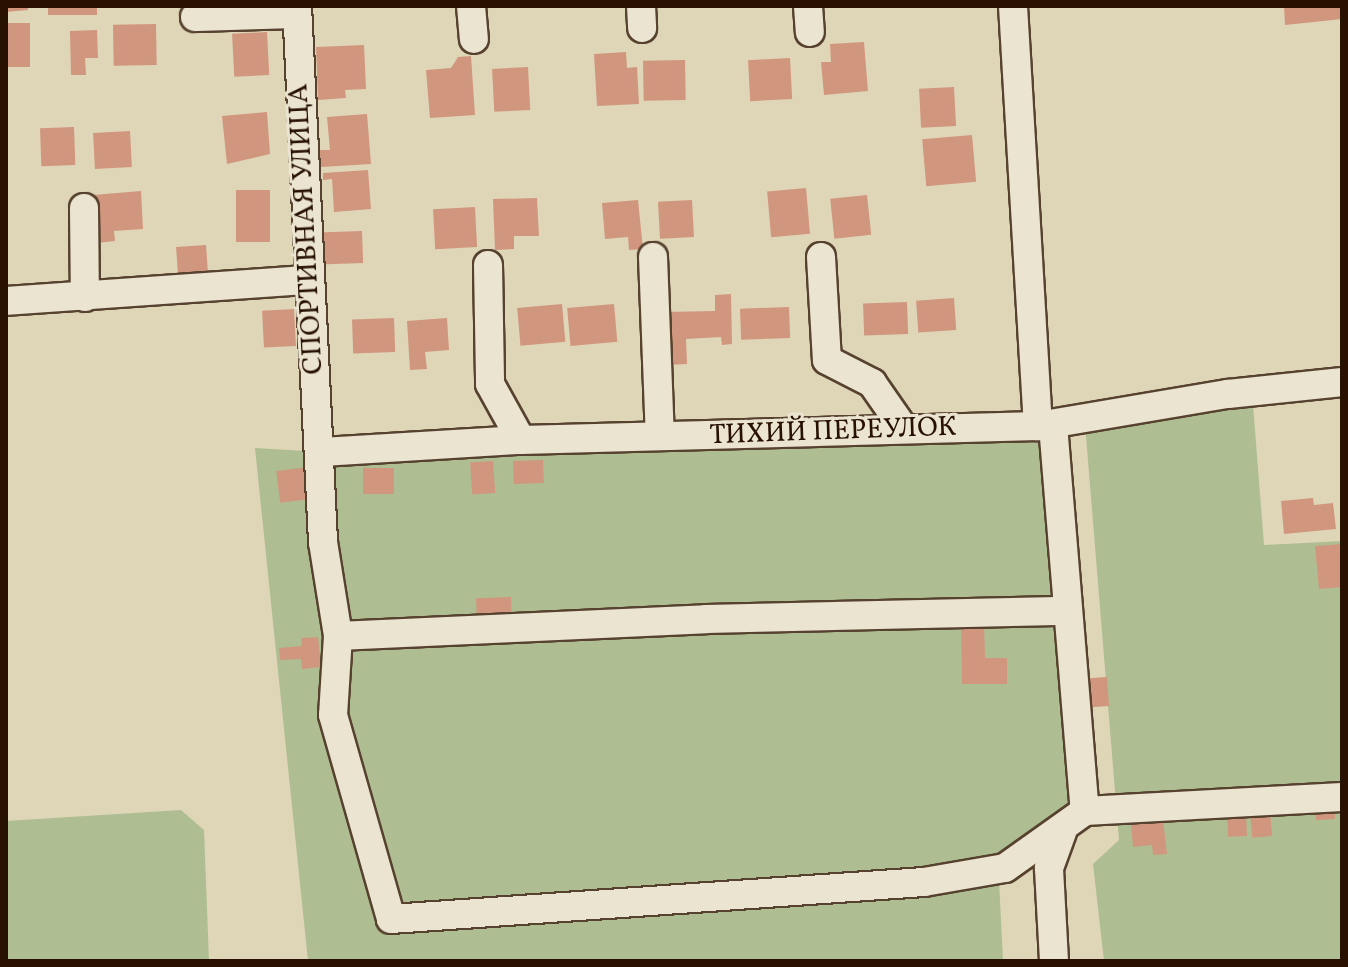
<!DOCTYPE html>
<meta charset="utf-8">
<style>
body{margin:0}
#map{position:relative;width:1348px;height:967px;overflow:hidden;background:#dfd6b8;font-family:Vollkorn,serif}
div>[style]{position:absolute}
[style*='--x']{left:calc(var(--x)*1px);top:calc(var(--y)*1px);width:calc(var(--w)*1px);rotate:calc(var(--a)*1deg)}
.green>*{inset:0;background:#aebe92}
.building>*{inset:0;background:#d1967e;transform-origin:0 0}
.roads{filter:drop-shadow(2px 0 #56422e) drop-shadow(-2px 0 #56422e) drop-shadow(0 2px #56422e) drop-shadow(0 -2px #56422e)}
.minor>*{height:28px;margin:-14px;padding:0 14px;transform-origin:14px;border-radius:14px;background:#eae4d1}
span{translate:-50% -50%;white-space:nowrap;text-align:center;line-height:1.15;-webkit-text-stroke:6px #eae4d1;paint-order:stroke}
.street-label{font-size:28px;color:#281100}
.frame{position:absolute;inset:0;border:8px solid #281100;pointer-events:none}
</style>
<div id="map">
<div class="green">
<i style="clip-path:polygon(1253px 405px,1264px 545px,1342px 541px,1342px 961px,1104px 961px,1093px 864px,1119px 840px,1085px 424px)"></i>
<i style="clip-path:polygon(1053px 425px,1086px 819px,1038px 864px,999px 880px,1003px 961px,308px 961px,255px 448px,322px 452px)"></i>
<i style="clip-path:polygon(181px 810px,204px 830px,209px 961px,6px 961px,6px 821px)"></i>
</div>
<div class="building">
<i style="clip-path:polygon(6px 6px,28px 6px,28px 10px,6px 12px)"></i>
<i style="left:48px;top:6px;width:49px;height:9px"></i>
<i style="clip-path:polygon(1284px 6px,1342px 6px,1342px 19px,1285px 25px)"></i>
<i style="left:6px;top:23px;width:24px;height:44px"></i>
<i style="left:156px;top:24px;width:41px;height:43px;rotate:89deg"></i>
<i style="clip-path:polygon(97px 30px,98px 58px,85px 58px,86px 75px,71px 75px,70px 31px)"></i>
<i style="left:267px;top:32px;width:43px;height:35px;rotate:87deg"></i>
<i style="clip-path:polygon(864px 42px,868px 91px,824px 95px,821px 62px,831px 62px,830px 44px)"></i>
<i style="clip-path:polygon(364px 45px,366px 89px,345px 90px,346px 98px,318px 100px,316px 47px)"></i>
<i style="clip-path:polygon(626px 52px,627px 68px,637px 67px,639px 104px,597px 106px,594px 54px)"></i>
<i style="clip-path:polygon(471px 56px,475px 115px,430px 118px,426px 70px,451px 68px,458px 57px)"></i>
<i style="left:790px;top:58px;width:41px;height:42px;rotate:87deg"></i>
<i style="left:685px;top:60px;width:40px;height:42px;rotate:89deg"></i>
<i style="left:528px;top:67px;width:43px;height:36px;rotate:87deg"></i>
<i style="left:954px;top:87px;width:39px;height:35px;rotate:87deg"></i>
<i style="clip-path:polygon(267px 112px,270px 154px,227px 164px,222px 116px)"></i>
<i style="clip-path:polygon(367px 114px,371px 164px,321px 167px,319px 150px,330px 150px,327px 117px)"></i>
<i style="left:74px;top:127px;width:38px;height:34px;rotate:88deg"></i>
<i style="left:130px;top:131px;width:36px;height:37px;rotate:87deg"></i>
<i style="left:972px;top:135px;width:47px;height:50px;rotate:85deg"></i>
<i style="clip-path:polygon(368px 170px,371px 209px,334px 212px,332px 179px,323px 180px,323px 173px)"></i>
<i style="left:806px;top:188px;width:46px;height:39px;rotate:85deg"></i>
<i style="left:236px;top:190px;width:34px;height:52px"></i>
<i style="clip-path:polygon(141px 191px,143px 229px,114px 231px,115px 241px,96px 243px,93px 195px)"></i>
<i style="left:867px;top:195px;width:40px;height:37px;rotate:84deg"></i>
<i style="clip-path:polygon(537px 198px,539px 236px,514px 236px,514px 249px,495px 250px,493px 199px)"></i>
<i style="clip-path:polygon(638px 200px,643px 249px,629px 250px,628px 237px,605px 239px,602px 203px)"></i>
<i style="left:692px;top:200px;width:37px;height:34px;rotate:87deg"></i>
<i style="left:475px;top:207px;width:40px;height:42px;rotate:87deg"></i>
<i style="left:362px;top:231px;width:32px;height:44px;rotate:88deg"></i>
<i style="left:206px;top:245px;width:31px;height:30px;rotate:86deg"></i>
<i style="clip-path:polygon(731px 294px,732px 344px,722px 345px,721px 337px,686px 339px,687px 364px,665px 365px,664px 312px,715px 311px,715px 295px)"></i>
<i style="left:954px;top:298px;width:32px;height:38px;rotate:86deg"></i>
<i style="left:907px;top:302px;width:32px;height:44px;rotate:88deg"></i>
<i style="left:562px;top:304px;width:38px;height:45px;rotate:85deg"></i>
<i style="left:614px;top:304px;width:38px;height:47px;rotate:85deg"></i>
<i style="left:789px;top:307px;width:31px;height:49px;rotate:88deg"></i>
<i style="left:294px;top:309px;width:37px;height:32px;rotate:87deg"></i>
<i style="left:394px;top:318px;width:34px;height:42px;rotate:88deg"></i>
<i style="clip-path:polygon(447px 318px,449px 350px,425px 352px,427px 369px,410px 370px,407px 321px)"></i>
<i style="left:543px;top:460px;width:23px;height:30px;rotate:88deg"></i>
<i style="left:493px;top:461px;width:32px;height:23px;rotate:86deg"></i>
<i style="left:309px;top:467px;width:32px;height:33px;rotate:83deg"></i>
<i style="left:363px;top:468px;width:31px;height:26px"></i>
<i style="clip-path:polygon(1313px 498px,1314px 505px,1333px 503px,1336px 529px,1284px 534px,1281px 501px)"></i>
<i style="clip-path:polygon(1342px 544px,1342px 587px,1319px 589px,1315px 546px)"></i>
<i style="left:511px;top:597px;width:24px;height:35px;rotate:88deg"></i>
<i style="clip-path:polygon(984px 622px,985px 658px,1007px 658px,1007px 684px,962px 684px,961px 623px)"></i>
<i style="clip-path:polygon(318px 637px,321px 667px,302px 669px,301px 659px,280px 660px,279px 648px,302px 646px,301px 638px)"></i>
<i style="left:1107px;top:677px;width:29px;height:18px;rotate:86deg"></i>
<i style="left:1334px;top:803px;width:16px;height:19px;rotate:86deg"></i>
<i style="left:1246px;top:810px;width:26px;height:19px;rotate:88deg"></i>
<i style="left:1270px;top:811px;width:25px;height:20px;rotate:85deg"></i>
<i style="clip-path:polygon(1163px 820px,1167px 854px,1153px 855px,1152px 845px,1133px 847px,1131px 823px)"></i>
</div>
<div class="roads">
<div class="minor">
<i style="--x:297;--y:6;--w:537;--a:87.22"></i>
<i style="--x:323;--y:542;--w:95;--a:80.9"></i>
<i style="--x:338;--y:636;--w:79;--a:93.6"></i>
<i style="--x:333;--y:715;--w:212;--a:74.1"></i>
<i style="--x:391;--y:919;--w:534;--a:-3.97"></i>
<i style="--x:924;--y:882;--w:82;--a:-9.8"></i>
<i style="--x:1005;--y:868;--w:98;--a:-35.5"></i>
<i style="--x:471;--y:6;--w:33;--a:85"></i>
<i style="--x:641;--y:6;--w:22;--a:87"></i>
<i style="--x:808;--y:6;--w:26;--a:86"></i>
<i style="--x:1013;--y:6;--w:421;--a:86.6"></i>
<i style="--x:195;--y:17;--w:102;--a:-1.7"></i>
<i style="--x:84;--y:208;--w:89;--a:89.4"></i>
<i style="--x:653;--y:257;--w:179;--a:87.8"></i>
<i style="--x:821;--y:257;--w:103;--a:86.7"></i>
<i style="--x:827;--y:360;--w:51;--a:27.1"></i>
<i style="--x:872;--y:383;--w:56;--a:55.2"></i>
<i style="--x:488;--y:265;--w:119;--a:89"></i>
<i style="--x:490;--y:384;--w:64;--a:61"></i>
<i style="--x:6;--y:301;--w:304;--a:-4"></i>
<i style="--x:1053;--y:425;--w:387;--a:85.3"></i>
<i style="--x:1085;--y:811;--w:257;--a:-3.1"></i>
<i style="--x:322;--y:452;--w:199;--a:-3.5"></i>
<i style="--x:521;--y:440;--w:517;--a:-1.55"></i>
<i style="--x:1038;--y:426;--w:193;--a:-9.6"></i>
<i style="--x:1228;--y:394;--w:115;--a:-6"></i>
<i style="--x:338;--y:636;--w:368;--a:-2.6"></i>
<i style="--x:706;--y:619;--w:362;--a:-1.3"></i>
<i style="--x:1054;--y:961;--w:93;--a:-93.1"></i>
<i style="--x:1049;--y:868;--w:38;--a:-70"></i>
</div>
</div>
<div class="street-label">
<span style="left:307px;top:229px;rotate:-93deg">СПОРТИВНАЯ УЛИЦА</span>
<span style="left:833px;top:432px;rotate:-2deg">ТИХИЙ ПЕРЕУЛОК</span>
</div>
<div class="frame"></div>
</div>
